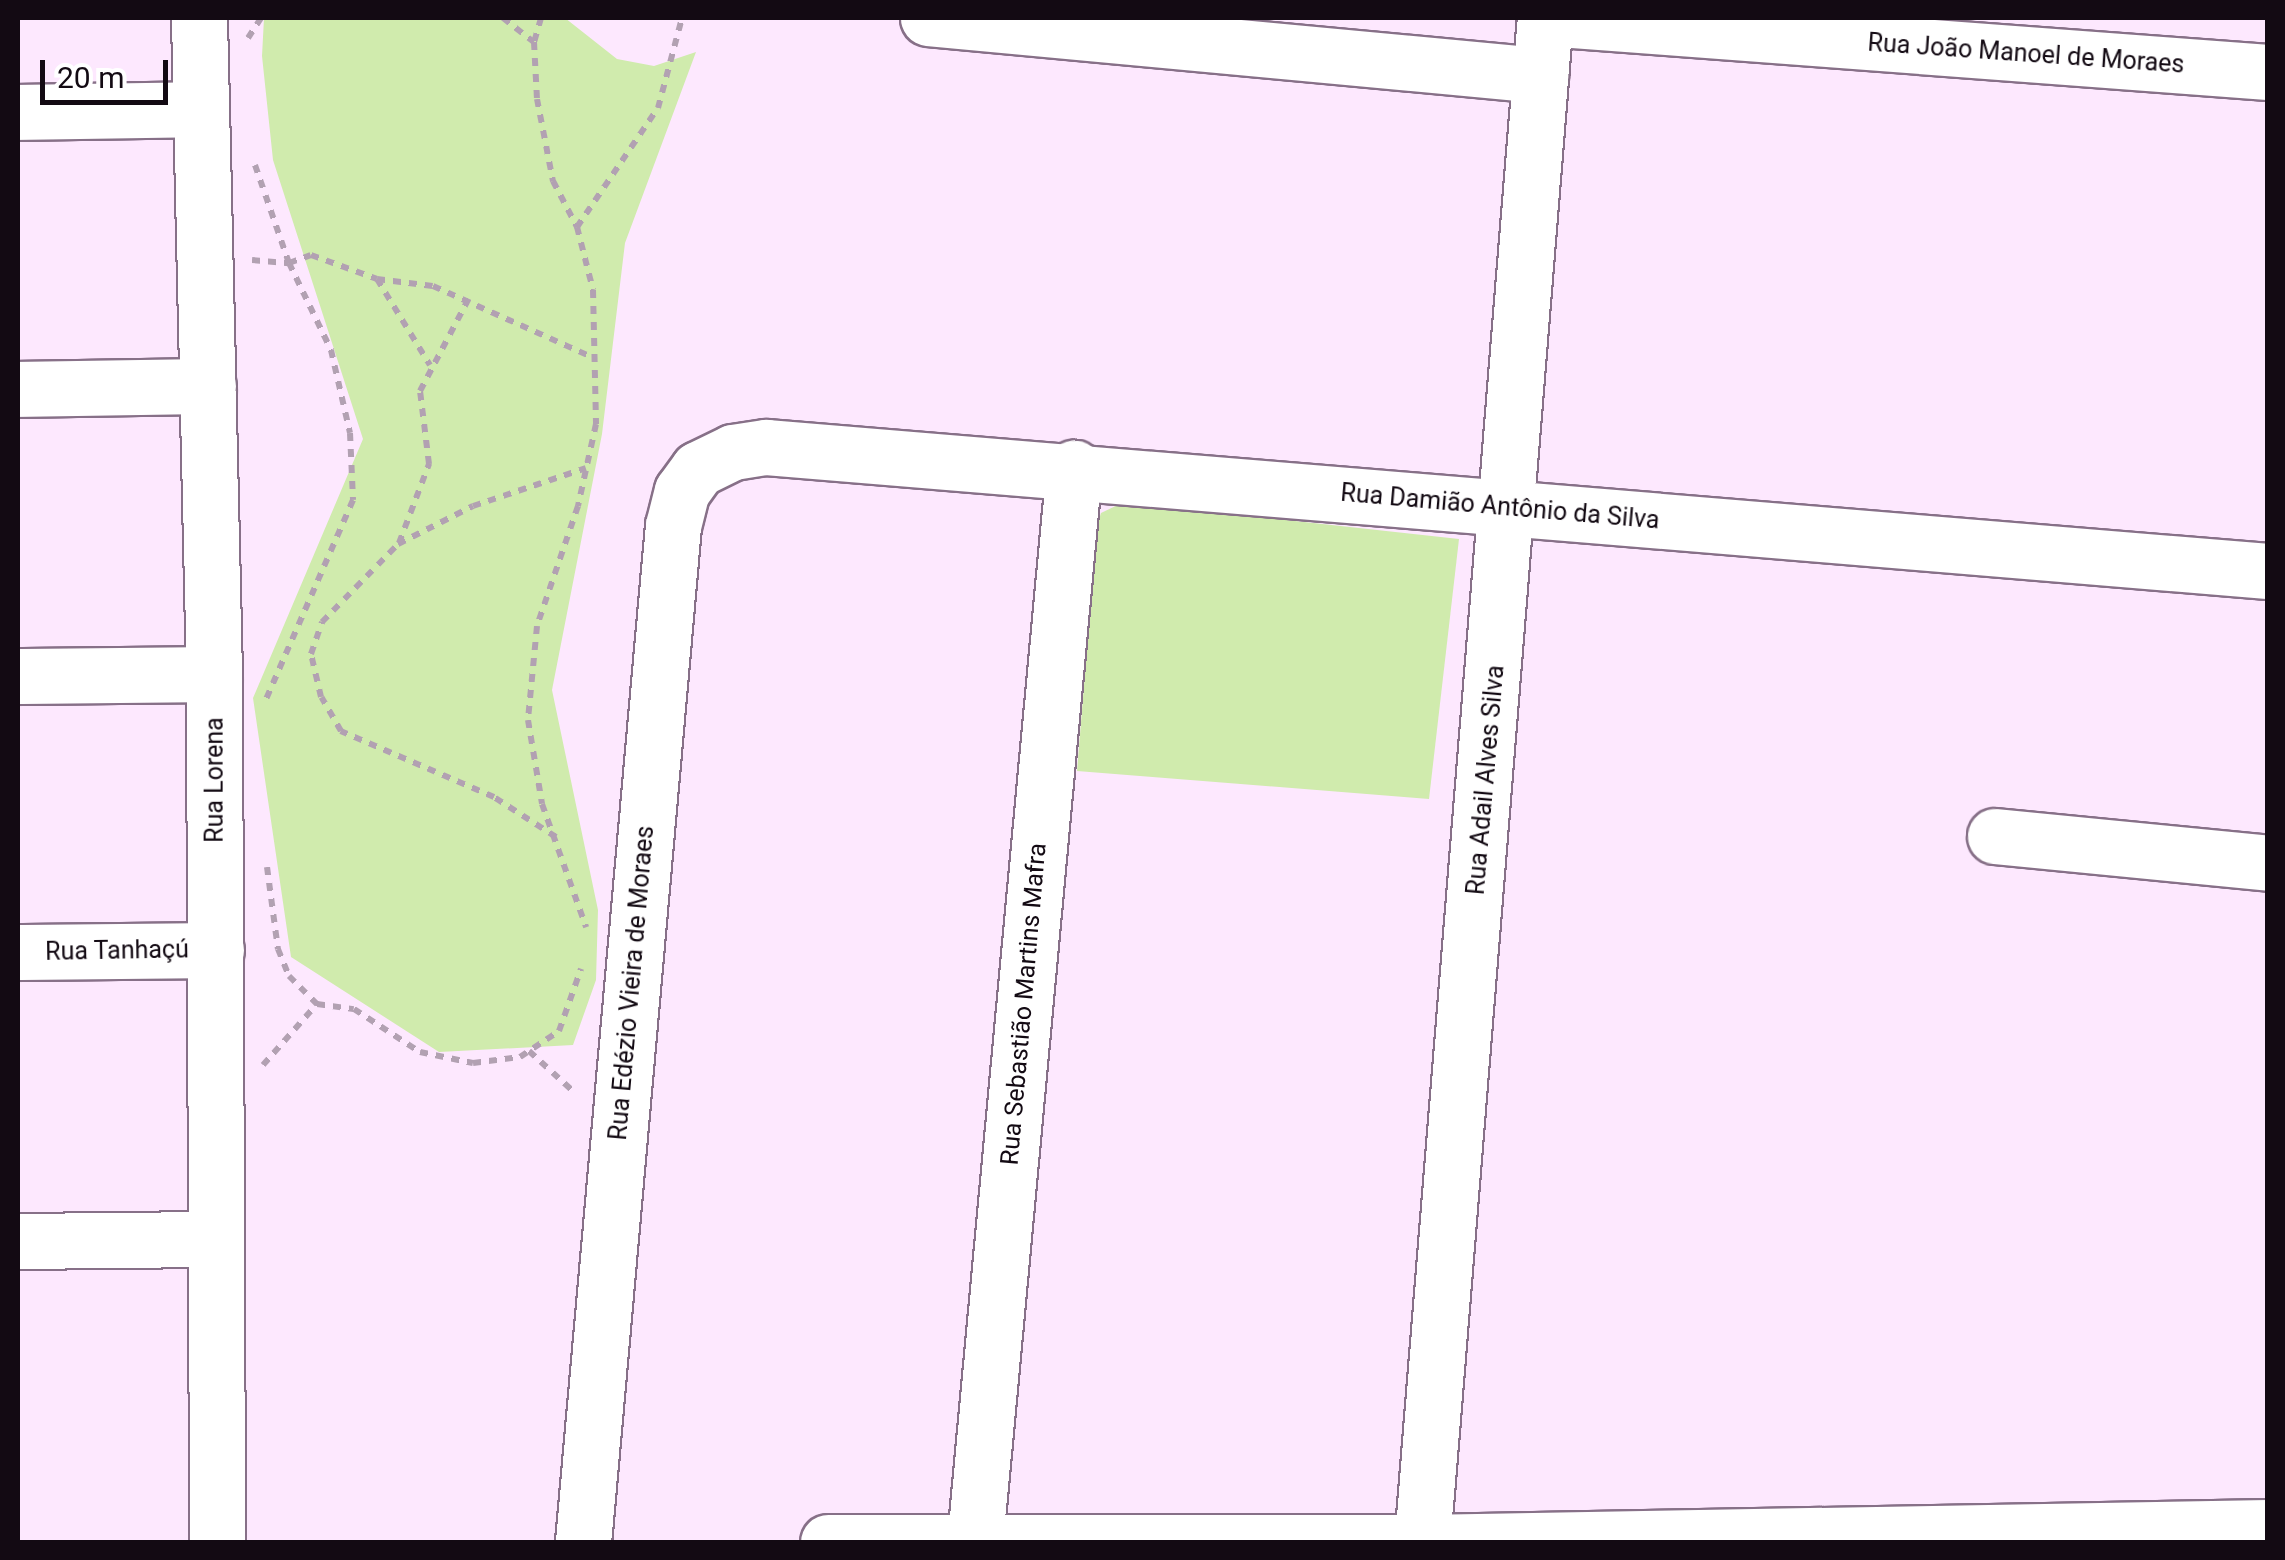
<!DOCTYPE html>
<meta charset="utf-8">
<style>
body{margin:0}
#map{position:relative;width:2285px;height:1560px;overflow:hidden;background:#fde8fe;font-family:Roboto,sans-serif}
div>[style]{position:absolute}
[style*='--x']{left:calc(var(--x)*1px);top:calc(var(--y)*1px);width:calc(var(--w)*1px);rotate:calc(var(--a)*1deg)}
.green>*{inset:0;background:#d0ebad}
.path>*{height:6px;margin-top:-3px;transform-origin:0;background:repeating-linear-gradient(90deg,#b2a1b2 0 8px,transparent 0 16px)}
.roads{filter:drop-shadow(2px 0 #877088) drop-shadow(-2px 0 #877088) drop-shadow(0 2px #877088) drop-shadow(0 -2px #877088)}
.minor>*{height:55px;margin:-27.5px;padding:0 27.5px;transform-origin:27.5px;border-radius:27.5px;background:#fff}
span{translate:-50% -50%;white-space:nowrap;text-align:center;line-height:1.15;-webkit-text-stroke:10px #fff;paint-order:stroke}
.street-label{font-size:25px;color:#130a13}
.frame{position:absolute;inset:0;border:20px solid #130a13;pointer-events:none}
.scale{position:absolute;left:40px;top:60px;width:128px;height:45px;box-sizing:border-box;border:5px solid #130a13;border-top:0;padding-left:12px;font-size:30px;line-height:35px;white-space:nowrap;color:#130a13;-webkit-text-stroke:8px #fff;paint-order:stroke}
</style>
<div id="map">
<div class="green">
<i style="clip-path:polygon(264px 18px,565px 18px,617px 59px,654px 66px,696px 52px,625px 243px,602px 434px,552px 690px,598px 910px,596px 980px,573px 1045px,439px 1052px,291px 957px,253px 698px,363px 439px,273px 160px,262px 56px)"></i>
<i style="clip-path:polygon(1124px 502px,1459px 539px,1429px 799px,1077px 771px,1097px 526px,1101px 513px)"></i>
</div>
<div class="path">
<i style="--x:503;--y:18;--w:39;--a:38"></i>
<i style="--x:541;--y:18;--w:25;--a:106"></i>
<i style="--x:534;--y:42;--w:57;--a:87"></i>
<i style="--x:537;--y:99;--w:84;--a:79"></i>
<i style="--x:553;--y:181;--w:52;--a:62.4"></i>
<i style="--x:577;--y:227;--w:65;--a:75.7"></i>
<i style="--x:593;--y:290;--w:134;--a:88.7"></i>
<i style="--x:596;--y:424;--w:84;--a:102.4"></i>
<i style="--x:578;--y:506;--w:127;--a:108.9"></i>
<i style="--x:537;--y:626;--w:94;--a:95.5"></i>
<i style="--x:528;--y:720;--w:85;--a:80.5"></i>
<i style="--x:542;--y:804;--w:131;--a:70.3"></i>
<i style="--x:248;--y:38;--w:24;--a:-57"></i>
<i style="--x:255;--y:165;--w:104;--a:70.9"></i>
<i style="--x:289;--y:263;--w:97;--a:64.2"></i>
<i style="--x:331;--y:350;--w:85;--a:77.1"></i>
<i style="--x:350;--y:433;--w:67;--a:87.4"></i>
<i style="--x:353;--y:500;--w:219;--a:113.6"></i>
<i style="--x:577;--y:227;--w:144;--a:-55.8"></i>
<i style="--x:658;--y:108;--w:93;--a:-75.1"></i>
<i style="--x:252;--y:260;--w:37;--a:5"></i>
<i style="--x:289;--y:263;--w:23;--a:-20"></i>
<i style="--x:311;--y:255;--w:70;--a:20"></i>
<i style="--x:377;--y:279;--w:56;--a:7.1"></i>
<i style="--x:433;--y:286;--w:176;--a:24.1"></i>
<i style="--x:377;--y:279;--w:101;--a:58.4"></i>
<i style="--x:399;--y:543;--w:85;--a:-69.2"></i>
<i style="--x:429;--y:464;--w:74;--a:-97"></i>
<i style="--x:420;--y:391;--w:105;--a:-62.2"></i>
<i style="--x:556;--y:837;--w:74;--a:-147.2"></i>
<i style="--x:494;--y:797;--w:167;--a:-156.7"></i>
<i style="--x:341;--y:731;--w:39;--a:-120"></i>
<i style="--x:321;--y:697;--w:44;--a:-103.1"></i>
<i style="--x:311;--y:654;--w:34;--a:-71"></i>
<i style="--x:322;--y:622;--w:109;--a:-45.7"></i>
<i style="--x:398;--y:544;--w:84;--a:-26.9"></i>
<i style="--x:473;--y:506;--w:119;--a:-18.6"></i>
<i style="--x:267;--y:867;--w:83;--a:82.4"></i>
<i style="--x:278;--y:949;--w:29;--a:68"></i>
<i style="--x:289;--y:976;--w:40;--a:45"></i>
<i style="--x:317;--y:1004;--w:37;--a:8"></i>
<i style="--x:354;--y:1009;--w:79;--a:33.1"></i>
<i style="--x:420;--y:1052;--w:54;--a:11.7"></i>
<i style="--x:473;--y:1063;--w:47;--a:-7.3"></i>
<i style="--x:520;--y:1057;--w:47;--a:-33.7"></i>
<i style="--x:559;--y:1031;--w:66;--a:-70.5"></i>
<i style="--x:529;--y:1051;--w:62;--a:42.4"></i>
<i style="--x:263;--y:1065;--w:81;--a:-48.5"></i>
</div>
<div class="roads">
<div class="minor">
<i style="--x:199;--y:18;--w:656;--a:88.69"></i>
<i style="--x:214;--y:674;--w:868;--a:89.8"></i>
<i style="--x:928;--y:18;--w:615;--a:5.32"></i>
<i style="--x:1546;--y:18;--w:724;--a:4.28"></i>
<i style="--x:18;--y:112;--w:182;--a:-0.9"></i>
<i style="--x:18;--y:389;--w:190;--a:-0.9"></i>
<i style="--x:18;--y:676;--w:196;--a:-0.6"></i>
<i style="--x:1995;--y:836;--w:274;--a:5.6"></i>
<i style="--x:18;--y:952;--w:198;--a:-0.6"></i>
<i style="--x:18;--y:1241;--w:196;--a:-0.6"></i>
<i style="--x:975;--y:1539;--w:1076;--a:-84.72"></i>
<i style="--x:583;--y:1542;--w:1020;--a:-84.94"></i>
<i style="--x:673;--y:526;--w:36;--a:-76"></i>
<i style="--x:682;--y:491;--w:27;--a:-54"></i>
<i style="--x:698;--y:469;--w:39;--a:-26"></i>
<i style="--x:733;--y:452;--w:33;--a:-9"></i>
<i style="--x:766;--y:447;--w:1507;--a:4.72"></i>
<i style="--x:828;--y:1542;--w:594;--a:0"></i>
<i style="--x:1422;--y:1542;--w:846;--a:-1.02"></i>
<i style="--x:1422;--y:1542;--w:1529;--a:-85.39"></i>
</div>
</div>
<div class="street-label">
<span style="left:2026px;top:54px;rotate:4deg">Rua João Manoel de Moraes</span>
<span style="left:1500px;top:507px;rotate:5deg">Rua Damião Antônio da Silva</span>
<span style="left:215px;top:780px;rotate:-90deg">Rua Lorena</span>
<span style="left:1486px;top:780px;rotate:-85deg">Rua Adail Alves Silva</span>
<span style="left:117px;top:951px;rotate:-1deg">Rua Tanhaçú</span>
<span style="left:632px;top:983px;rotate:-85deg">Rua Edézio Vieira de Moraes</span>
<span style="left:1024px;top:1004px;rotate:-85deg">Rua Sebastião Martins Mafra</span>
</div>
<div class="frame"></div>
<div class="scale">20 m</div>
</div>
